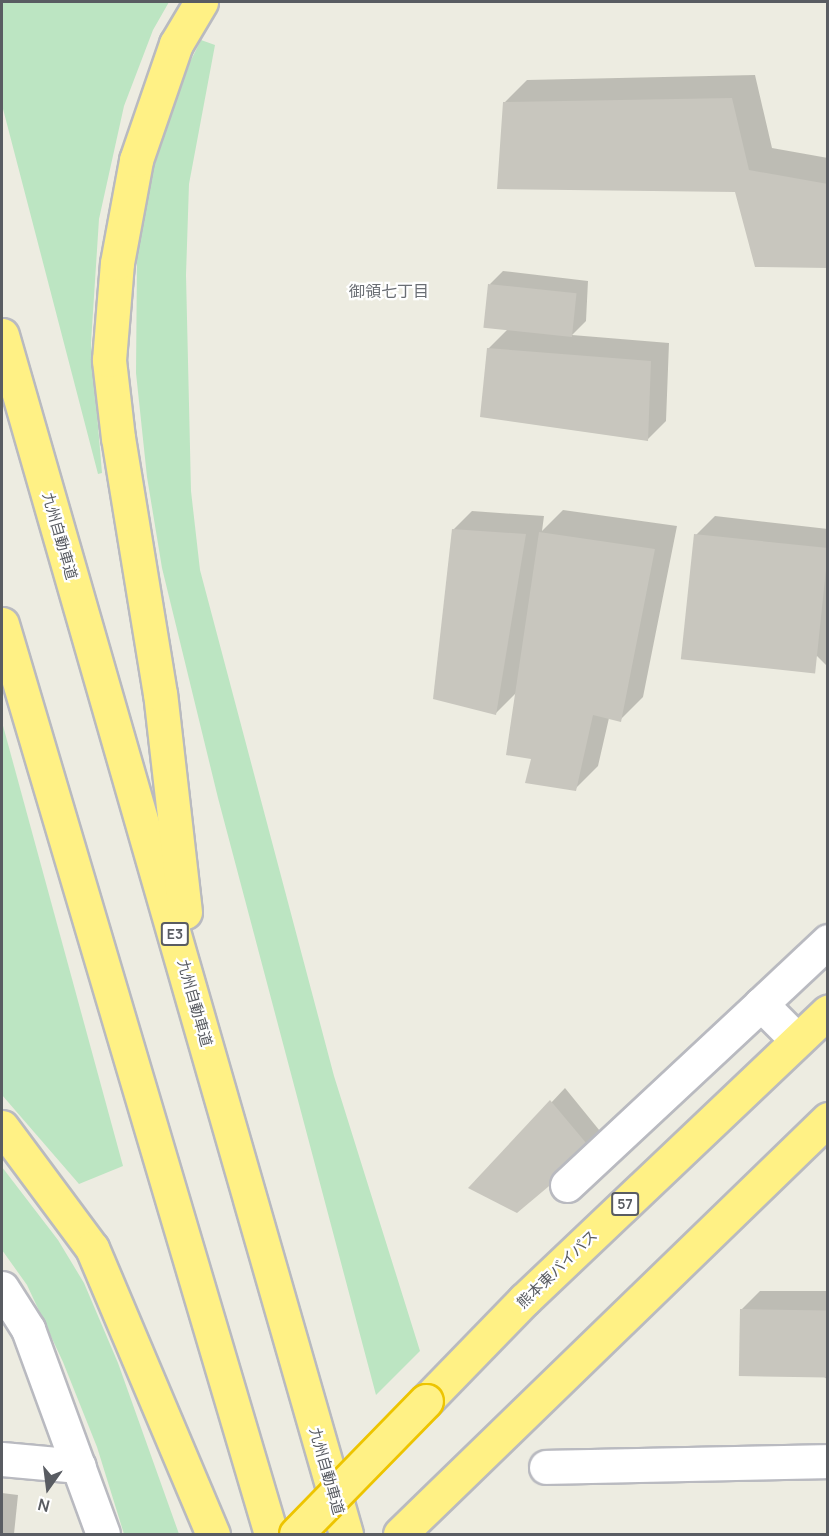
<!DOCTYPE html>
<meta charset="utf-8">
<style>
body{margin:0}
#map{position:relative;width:829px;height:1536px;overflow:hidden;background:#edece1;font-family:Manrope,"Noto Sans JP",sans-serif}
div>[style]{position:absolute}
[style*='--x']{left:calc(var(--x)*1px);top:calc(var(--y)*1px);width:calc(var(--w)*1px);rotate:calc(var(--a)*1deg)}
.green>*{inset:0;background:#bce5c2}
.shadow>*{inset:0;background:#0003}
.building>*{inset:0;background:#c8c6be;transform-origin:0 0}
.roads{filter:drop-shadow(2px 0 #b9bac0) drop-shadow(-2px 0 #b9bac0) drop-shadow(0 2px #b9bac0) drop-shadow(0 -2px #b9bac0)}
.street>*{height:33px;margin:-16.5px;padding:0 16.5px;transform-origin:16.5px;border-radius:16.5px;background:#fff}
.highway>*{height:33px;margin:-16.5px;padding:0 16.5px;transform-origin:16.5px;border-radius:16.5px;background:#fff185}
.bridges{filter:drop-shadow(2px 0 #edc400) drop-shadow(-2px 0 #edc400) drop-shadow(0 2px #edc400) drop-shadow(0 -2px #edc400)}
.highway-bridge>*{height:33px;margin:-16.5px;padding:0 16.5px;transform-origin:16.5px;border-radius:16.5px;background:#fff185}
span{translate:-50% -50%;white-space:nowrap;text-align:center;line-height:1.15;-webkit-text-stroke:4.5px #fff;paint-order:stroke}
.shield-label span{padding:2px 4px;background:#fff;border:2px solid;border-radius:4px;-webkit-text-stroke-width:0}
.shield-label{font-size:14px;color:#595c62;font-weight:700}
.street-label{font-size:15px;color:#595c62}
.neighbourhood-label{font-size:16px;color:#6a6e74}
.frame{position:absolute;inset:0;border:3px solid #595c62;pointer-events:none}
.north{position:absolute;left:18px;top:1458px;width:60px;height:60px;-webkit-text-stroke:4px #fff;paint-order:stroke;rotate:194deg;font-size:16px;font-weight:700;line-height:24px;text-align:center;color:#595c62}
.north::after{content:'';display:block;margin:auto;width:21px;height:27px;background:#595c62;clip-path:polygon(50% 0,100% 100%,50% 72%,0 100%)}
</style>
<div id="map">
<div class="green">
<i style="clip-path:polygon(2px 2px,169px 2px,153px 30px,124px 106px,99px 219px,91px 343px,102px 473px,98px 474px,2px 105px)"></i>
<i style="clip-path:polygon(201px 40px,215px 45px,189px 184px,186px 275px,191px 491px,200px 570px,334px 1076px,420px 1351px,376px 1395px,218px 798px,162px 568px,147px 477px,136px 373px,137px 257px,147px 193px,174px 94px)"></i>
<i style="clip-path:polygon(2px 722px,123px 1166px,79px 1184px,2px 1095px)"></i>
<i style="clip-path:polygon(2px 1167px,58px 1240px,84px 1283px,118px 1363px,179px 1534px,124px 1534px,97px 1447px,63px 1362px,27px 1285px,2px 1250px)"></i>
</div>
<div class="shadow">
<i style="clip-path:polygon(755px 75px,772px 148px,828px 158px,828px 267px,737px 190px,504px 103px,527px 80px)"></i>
<i style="clip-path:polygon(503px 271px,588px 281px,586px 321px,572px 335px,669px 343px,666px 421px,647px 440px,488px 349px,508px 329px,490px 284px)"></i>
<i style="clip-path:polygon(563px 510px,677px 526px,643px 697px,620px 720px,609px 718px,598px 766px,575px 789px,533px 758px,517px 692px,496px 713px,453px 530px,472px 511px,544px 516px,542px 531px)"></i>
<i style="clip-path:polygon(715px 516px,828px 529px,828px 667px,696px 535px)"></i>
<i style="clip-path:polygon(565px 1088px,604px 1136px,591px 1149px,471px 1188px)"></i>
<i style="clip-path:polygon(760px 1291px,828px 1291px,828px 1380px,741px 1310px)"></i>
<i style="clip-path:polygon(2px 1493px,18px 1495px,14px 1534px,2px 1534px)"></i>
</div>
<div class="building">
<i style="clip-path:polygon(732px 98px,749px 170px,828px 184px,828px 268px,755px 267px,735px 192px,497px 189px,503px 102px)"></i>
<i style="left:488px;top:284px;width:89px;height:44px;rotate:6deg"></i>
<i style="clip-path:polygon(487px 348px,651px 361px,648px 441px,480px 417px)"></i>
<i style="clip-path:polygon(452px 529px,526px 534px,496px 715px,433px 699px)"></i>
<i style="clip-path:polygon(539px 532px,655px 549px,621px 722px,593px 715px,576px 791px,525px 783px,531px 759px,506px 755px)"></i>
<i style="left:694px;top:534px;width:135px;height:126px;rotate:6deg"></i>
<i style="clip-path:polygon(550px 1100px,592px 1150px,517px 1213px,468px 1188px)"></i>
<i style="left:740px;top:1309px;width:88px;height:67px;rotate:1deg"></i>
</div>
<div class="roads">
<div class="street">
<i style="--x:761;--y:1004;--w:92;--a:-43.2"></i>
<i style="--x:567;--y:1185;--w:265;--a:-43"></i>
<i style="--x:761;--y:1004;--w:51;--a:45"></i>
<i style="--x:2;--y:1288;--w:49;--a:57.6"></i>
<i style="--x:28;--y:1329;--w:218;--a:69.9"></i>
<i style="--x:2;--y:1459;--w:77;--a:5.2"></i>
<i style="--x:546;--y:1467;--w:282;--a:-1.2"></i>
</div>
<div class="highway">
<i style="--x:2;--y:335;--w:1247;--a:73.99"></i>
<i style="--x:2;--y:624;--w:949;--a:73.53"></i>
<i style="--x:185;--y:912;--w:219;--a:-96.5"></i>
<i style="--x:160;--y:694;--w:259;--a:-99.3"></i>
<i style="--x:118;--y:438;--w:79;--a:-96.6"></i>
<i style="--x:109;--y:360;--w:97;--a:-85.3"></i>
<i style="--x:117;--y:263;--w:105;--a:-79.5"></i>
<i style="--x:136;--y:160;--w:123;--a:-71"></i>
<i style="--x:176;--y:44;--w:49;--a:-59.2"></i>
<i style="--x:2;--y:1127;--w:151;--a:53.4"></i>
<i style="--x:92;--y:1248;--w:311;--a:67.1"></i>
<i style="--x:426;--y:1401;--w:141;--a:-45.9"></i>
<i style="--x:524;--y:1300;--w:419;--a:-43.5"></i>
<i style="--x:400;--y:1534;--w:596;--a:-44.12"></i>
</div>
</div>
<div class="bridges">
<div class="highway-bridge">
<i style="--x:296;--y:1534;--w:186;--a:-45.7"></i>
</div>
</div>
<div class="shield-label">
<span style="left:175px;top:934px">E3</span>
<span style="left:625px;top:1204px">57</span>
</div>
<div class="street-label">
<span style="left:60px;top:536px;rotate:74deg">九州自動車道</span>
<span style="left:195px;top:1003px;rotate:74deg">九州自動車道</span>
<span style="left:557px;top:1269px;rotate:-44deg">熊本東バイパス</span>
<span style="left:327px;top:1471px;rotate:74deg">九州自動車道</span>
</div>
<div class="neighbourhood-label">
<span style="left:389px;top:291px">御領七丁目</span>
</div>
<div class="frame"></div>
<div class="north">N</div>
</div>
